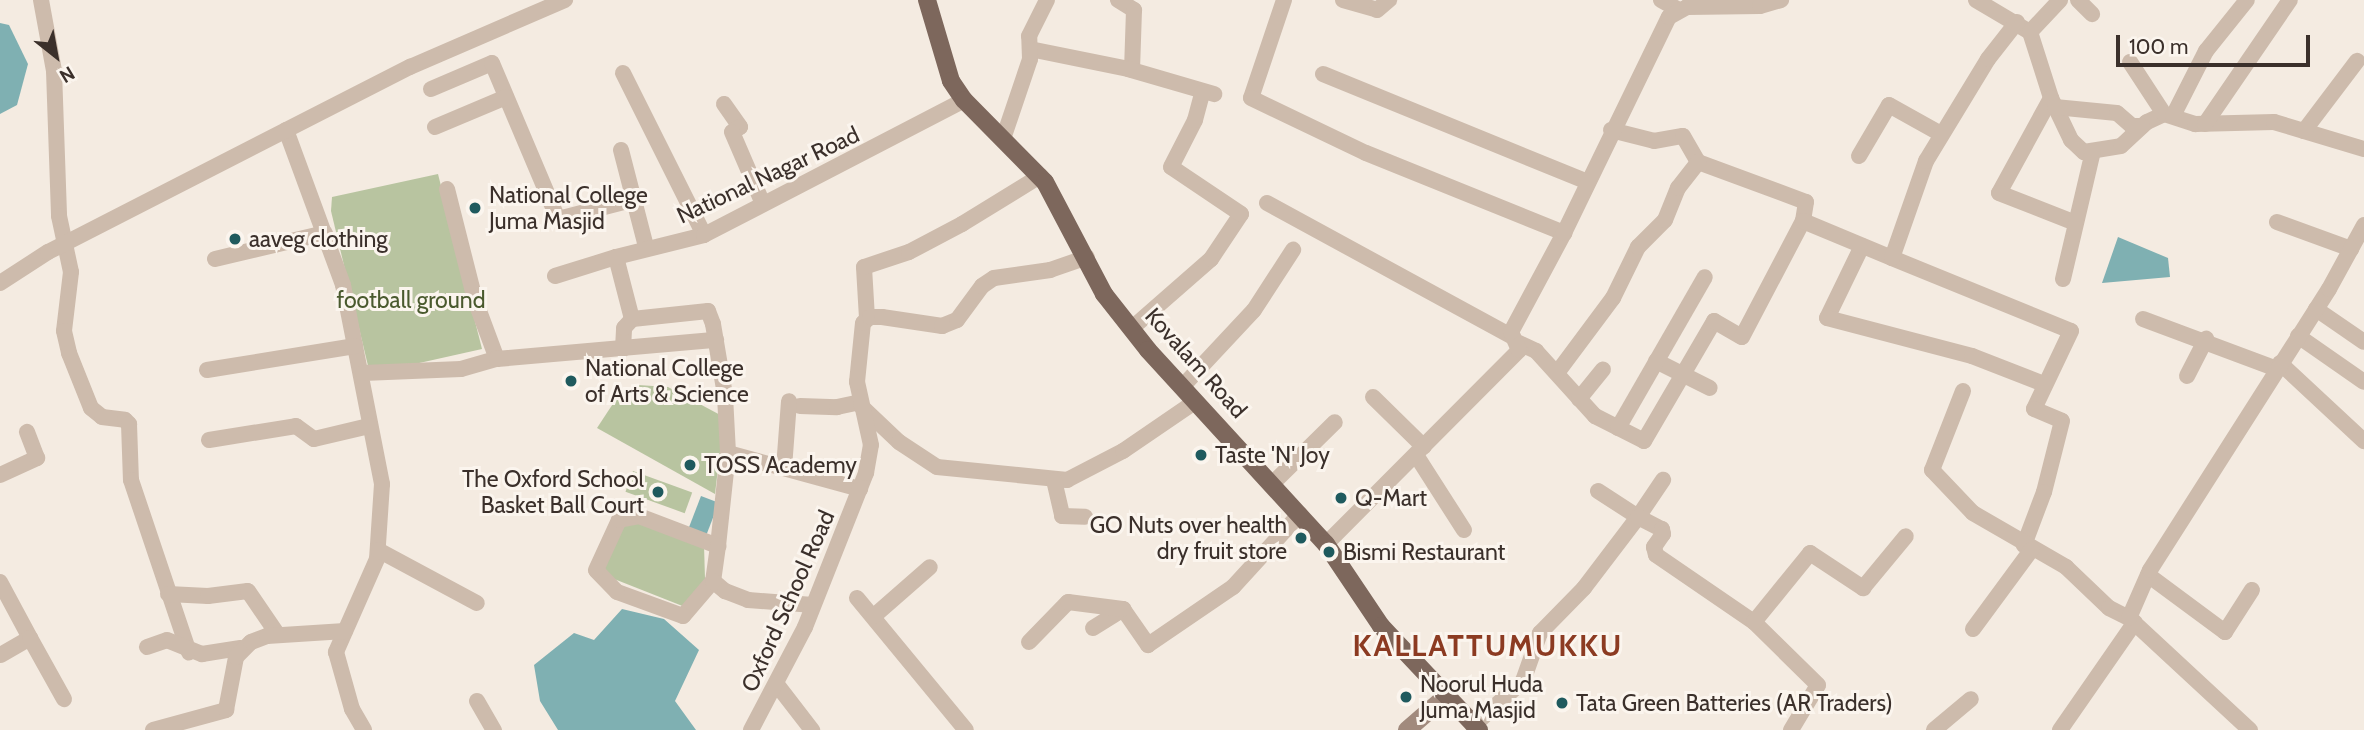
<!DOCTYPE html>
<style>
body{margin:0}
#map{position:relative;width:2364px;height:730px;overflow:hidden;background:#f4ebe1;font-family:Cabin,sans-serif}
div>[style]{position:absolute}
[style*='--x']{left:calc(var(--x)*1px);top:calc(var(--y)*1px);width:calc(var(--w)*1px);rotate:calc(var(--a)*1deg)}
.green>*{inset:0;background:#b8c4a0;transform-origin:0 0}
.water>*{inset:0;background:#7fb0b2;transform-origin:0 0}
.street>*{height:16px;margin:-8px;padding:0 8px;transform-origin:8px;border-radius:8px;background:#cdbbac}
.secondary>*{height:18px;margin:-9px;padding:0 9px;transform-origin:9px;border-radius:9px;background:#a18a7d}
.primary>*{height:18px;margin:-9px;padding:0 9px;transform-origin:9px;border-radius:9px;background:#7d675c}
.dots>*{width:19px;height:19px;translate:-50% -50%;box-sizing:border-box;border:4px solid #fbf5ee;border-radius:50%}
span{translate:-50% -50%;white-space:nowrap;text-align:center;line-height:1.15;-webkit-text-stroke:6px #fbf5ee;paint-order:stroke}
.street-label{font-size:23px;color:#3b302b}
.poi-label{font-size:23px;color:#3b302b}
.left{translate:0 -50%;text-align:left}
.right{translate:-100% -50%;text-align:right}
.park-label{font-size:23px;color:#4a5a2e}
.district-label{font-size:30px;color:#8c3b22;font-weight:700;letter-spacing:2px}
.north{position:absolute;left:21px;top:21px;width:70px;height:70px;-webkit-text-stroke:5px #fbf5ee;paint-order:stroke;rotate:149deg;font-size:19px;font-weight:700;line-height:28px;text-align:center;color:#3b302b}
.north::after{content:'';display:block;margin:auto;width:24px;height:32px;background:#3b302b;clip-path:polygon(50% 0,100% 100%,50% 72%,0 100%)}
.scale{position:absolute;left:2116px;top:35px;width:194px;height:32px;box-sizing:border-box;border:4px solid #3b302b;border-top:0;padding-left:9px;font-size:21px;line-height:24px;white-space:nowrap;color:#3b302b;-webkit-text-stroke:5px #fbf5ee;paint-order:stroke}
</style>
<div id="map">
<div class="green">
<i style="clip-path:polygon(438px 174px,482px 349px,370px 374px,331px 211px,332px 197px)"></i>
<i style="clip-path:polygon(638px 385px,668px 387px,724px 417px,715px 494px,597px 428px,622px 390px)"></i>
<i style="left:633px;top:471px;width:63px;height:22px;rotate:20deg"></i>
<i style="clip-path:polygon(631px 518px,704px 545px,705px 579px,685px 607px,604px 575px,608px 542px)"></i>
</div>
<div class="water">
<i style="clip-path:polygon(0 23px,9px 25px,28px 64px,17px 105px,0 114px)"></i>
<i style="clip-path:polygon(2118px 237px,2168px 258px,2170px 277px,2102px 283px)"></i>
<i style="left:701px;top:496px;width:19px;height:37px;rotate:21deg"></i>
<i style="clip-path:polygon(622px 609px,664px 619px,699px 650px,675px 701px,696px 730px,558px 730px,540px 701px,534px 665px,574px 633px,594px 640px)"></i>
</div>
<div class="street">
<i style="--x:41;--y:0;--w:72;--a:79.6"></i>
<i style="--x:54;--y:71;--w:145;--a:88"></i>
<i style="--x:59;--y:216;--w:57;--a:77.9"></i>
<i style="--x:71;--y:272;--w:59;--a:96.8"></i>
<i style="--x:64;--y:331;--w:23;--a:77"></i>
<i style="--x:69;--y:353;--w:59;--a:68.2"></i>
<i style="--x:91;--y:408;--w:14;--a:39"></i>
<i style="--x:102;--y:417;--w:23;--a:7"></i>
<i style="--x:125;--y:420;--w:6;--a:45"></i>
<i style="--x:129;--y:424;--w:56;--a:88"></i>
<i style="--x:131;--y:480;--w:182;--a:71.4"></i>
<i style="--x:1118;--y:0;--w:19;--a:32"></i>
<i style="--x:1134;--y:10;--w:60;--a:91.9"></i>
<i style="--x:1284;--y:0;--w:103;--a:108.6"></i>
<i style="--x:1251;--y:98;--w:127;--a:25.6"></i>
<i style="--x:1366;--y:153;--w:214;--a:22"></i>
<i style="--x:1343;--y:0;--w:35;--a:16"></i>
<i style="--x:1377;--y:10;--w:16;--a:-40"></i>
<i style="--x:1661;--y:0;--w:18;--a:29"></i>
<i style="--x:1976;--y:0;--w:63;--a:30.7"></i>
<i style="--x:2030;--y:32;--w:69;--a:72.3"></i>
<i style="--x:2051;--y:98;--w:47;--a:64.5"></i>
<i style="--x:2071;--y:140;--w:18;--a:43"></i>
<i style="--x:2084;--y:152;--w:37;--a:-9"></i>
<i style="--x:2121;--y:146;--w:35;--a:-43"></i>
<i style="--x:2147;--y:122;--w:19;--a:-25"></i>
<i style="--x:2164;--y:114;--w:33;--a:18"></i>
<i style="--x:2195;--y:124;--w:79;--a:-1.5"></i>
<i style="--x:2274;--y:122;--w:94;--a:16.7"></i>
<i style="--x:2078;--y:0;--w:20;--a:45"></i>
<i style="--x:2030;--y:32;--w:44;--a:-46.8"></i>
<i style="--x:1030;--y:49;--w:100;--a:11.5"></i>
<i style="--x:1128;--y:69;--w:90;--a:16.2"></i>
<i style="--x:2130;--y:62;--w:62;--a:56.8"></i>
<i style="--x:623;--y:73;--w:181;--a:63.4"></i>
<i style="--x:1323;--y:74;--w:285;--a:22.2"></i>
<i style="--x:431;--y:89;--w:66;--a:-23.1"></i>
<i style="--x:492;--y:63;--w:169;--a:67.1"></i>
<i style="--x:558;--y:219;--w:76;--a:-14.4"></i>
<i style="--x:2051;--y:98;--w:108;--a:118.7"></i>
<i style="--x:1999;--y:193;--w:74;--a:21.4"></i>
<i style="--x:724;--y:104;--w:28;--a:55"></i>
<i style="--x:740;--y:127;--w:9;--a:148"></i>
<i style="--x:732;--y:132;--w:78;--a:66.7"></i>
<i style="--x:2055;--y:107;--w:62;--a:5.5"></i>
<i style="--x:2117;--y:113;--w:20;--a:41"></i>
<i style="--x:2132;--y:126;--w:10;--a:0"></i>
<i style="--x:2173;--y:116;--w:73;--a:-63.1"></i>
<i style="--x:2206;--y:51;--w:65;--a:-51.2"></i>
<i style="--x:2205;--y:124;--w:150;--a:-55.6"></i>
<i style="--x:435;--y:127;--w:77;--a:-22.9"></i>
<i style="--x:286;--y:130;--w:165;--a:69.8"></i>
<i style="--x:343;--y:285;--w:203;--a:78.9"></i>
<i style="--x:382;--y:484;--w:75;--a:93.8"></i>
<i style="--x:377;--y:559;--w:102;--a:113.8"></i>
<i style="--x:336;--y:652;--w:59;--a:74.3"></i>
<i style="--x:352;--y:709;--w:24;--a:60"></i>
<i style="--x:1611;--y:130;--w:44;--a:14.3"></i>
<i style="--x:1654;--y:141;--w:29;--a:-10"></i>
<i style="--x:1683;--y:136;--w:30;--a:60"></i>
<i style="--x:2304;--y:131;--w:88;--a:-52.9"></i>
<i style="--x:1004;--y:136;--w:81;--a:-71.3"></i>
<i style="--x:1030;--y:59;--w:23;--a:-92"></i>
<i style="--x:1029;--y:36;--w:40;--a:-63.4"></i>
<i style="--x:621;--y:150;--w:100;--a:75.5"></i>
<i style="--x:1859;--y:156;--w:59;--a:-59.5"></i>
<i style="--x:1889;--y:105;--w:60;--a:29.1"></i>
<i style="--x:1698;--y:162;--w:115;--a:20.3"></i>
<i style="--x:1806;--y:202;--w:19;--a:99"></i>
<i style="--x:447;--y:189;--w:114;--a:75.8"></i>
<i style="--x:475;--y:300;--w:63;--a:69.6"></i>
<i style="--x:1267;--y:203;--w:278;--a:28.6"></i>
<i style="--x:2277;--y:222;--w:79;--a:20"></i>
<i style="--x:1862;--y:246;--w:80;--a:115.9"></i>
<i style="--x:1827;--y:318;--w:150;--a:14.7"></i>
<i style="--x:1972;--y:356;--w:77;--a:21.3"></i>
<i style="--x:1892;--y:258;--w:193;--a:22.2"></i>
<i style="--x:2071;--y:331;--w:86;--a:115.4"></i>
<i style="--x:2034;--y:409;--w:30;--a:23"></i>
<i style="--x:2062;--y:421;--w:73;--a:104.2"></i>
<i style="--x:2044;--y:492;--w:57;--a:110.7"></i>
<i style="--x:215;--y:259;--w:113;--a:-13.3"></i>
<i style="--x:555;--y:276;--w:64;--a:-17.3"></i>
<i style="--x:2063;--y:279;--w:131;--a:-76.8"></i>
<i style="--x:0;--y:283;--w:57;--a:-32.9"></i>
<i style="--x:48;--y:252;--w:407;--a:-27.1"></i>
<i style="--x:410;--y:67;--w:169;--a:-23.4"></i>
<i style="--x:2316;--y:309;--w:58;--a:34.5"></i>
<i style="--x:867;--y:318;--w:51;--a:-93.4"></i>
<i style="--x:864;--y:267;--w:47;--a:-18.4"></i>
<i style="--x:909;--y:252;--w:60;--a:-27.8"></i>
<i style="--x:962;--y:224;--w:92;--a:-31.6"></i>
<i style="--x:2143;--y:319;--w:143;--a:20.5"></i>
<i style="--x:1131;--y:329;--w:106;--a:-41.2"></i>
<i style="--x:1211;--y:259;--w:54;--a:-56.3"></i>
<i style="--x:1241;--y:214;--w:84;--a:-146.1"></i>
<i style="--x:1171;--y:167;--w:53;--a:-62.9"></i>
<i style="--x:1195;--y:120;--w:28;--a:-75"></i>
<i style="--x:2298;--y:336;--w:80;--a:34.9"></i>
<i style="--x:1519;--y:343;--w:19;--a:25"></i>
<i style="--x:1536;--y:351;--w:88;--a:47.8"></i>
<i style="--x:1595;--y:416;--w:55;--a:27"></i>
<i style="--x:1644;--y:441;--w:139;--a:-59.7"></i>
<i style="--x:1714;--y:321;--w:32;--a:30"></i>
<i style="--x:1742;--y:337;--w:131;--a:-62.3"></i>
<i style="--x:1803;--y:221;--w:96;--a:22.6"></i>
<i style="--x:1892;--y:258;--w:103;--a:-70.7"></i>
<i style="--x:1926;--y:161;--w:119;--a:-58.7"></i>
<i style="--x:1988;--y:59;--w:47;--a:-51.9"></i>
<i style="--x:623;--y:349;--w:21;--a:-87"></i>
<i style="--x:624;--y:328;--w:12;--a:-48"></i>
<i style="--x:1656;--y:361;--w:60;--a:26.6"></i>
<i style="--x:2280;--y:363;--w:115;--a:42.9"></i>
<i style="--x:207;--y:370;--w:150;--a:-9.2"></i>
<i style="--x:363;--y:373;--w:98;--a:-2.3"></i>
<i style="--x:461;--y:369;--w:37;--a:-16"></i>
<i style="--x:497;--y:359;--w:220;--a:-5"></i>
<i style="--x:1557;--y:373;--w:94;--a:-53.3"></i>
<i style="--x:1613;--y:298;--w:57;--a:-63.9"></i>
<i style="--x:1638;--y:247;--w:38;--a:-45"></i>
<i style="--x:1665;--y:220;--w:35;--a:-68"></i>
<i style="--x:1678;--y:188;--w:33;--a:-52"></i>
<i style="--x:2187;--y:376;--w:42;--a:-62.8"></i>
<i style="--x:1182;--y:387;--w:105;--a:-46.9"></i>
<i style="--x:1254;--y:310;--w:72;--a:-57"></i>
<i style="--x:1963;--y:391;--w:85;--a:111.4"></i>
<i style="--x:1932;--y:470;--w:59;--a:46.4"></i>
<i style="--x:1973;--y:513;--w:108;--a:30.1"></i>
<i style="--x:2066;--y:567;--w:59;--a:43.6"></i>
<i style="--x:2109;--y:608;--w:22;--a:27"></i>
<i style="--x:1373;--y:397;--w:71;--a:44.4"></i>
<i style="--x:1579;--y:399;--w:38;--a:-51"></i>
<i style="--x:800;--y:406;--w:37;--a:2"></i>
<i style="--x:837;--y:407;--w:24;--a:-12"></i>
<i style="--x:861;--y:406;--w:52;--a:43.5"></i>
<i style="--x:899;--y:442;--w:45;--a:33.3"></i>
<i style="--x:937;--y:467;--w:131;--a:5.7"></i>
<i style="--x:1067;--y:480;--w:63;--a:-27.4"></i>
<i style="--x:1123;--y:451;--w:88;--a:-34.4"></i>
<i style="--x:1618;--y:428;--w:174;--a:-60.1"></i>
<i style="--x:209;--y:440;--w:88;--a:-9.1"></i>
<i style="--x:296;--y:426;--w:22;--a:36"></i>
<i style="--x:314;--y:439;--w:57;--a:-13.3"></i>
<i style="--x:728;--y:453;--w:137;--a:15.3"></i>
<i style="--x:1416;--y:455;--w:89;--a:57.4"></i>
<i style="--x:784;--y:468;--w:67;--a:-85.7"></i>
<i style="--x:0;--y:475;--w:41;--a:-24.7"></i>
<i style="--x:37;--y:458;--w:28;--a:-111"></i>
<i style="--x:1054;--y:480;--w:37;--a:77"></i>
<i style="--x:1062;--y:516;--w:23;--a:2"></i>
<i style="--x:1272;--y:484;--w:88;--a:-44.5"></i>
<i style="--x:1598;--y:491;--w:48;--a:33"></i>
<i style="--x:1638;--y:517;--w:45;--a:-56"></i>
<i style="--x:1326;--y:544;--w:274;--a:-45.1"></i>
<i style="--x:1519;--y:350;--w:20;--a:-114"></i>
<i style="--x:1511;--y:332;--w:112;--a:-61.8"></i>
<i style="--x:1564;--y:233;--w:240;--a:-64.1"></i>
<i style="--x:1669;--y:17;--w:21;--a:-29"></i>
<i style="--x:1687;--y:7;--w:73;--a:-0.8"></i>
<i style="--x:1760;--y:6;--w:22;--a:-16"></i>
<i style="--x:718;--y:546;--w:94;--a:-83.9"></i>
<i style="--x:728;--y:453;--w:58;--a:-93"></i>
<i style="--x:725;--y:395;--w:72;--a:-99.6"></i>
<i style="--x:713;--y:324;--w:14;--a:-111"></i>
<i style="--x:708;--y:311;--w:76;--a:174"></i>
<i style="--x:632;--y:319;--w:64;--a:-104.5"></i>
<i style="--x:616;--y:257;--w:91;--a:-14"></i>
<i style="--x:704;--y:235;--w:293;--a:-27.4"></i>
<i style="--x:378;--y:550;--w:112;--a:28.2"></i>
<i style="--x:2148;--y:575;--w:96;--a:36.5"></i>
<i style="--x:2225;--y:632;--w:50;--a:-57.3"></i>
<i style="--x:713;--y:581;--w:46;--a:130.6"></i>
<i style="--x:683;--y:616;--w:70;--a:-160"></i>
<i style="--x:617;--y:592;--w:30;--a:-134"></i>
<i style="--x:596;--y:570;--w:55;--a:-65.3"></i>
<i style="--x:619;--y:520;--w:20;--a:-11"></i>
<i style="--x:639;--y:516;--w:85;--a:20.8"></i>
<i style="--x:718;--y:546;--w:35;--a:98"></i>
<i style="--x:713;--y:581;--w:16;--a:40"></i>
<i style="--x:725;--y:591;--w:25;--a:21"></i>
<i style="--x:748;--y:600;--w:65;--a:4.4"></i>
<i style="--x:0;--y:582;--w:64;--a:61.8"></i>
<i style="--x:30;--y:638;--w:34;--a:150"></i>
<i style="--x:168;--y:594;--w:40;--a:2.9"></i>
<i style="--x:208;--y:596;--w:40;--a:-7.1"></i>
<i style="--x:248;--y:591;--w:53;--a:55.7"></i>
<i style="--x:857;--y:598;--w:171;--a:50.5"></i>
<i style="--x:874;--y:616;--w:74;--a:-41.2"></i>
<i style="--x:1093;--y:628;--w:36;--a:-32"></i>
<i style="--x:1123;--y:609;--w:44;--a:55.2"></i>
<i style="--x:1148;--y:645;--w:103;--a:-34.3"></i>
<i style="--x:1233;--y:587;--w:99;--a:-47.5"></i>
<i style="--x:1973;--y:629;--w:99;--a:-53.6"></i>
<i style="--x:30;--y:638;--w:70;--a:60.9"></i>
<i style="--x:1029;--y:642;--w:56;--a:-45.7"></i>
<i style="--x:1068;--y:602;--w:55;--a:7.3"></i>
<i style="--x:147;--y:647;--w:21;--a:-19"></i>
<i style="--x:167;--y:640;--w:38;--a:22"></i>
<i style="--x:202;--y:654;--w:39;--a:-9"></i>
<i style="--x:778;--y:686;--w:56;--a:52.3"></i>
<i style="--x:477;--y:701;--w:34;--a:60"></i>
<i style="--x:1473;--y:726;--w:67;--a:-42"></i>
<i style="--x:1523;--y:681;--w:51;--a:-70.5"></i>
<i style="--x:1540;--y:633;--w:63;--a:-45.6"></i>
<i style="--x:1584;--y:588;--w:89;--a:-52.7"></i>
<i style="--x:1638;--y:517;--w:27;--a:27"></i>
<i style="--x:1662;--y:529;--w:5;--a:79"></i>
<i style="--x:1663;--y:534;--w:16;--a:125"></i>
<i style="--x:1654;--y:547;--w:8;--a:76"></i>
<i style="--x:1656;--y:555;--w:119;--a:34.4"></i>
<i style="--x:153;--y:730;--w:76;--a:-15.3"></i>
<i style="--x:226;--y:710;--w:54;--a:-79.3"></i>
<i style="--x:236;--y:657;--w:21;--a:-45"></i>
<i style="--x:251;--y:642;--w:17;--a:-21"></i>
<i style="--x:267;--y:636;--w:78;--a:-3.7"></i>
<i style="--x:751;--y:730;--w:116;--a:-62.3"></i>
<i style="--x:805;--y:627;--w:166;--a:-68.4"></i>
<i style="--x:866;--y:473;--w:28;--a:-80"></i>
<i style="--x:871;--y:445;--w:65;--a:-102.5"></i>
<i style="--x:857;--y:382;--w:59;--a:-84.2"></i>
<i style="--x:863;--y:323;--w:9;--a:-41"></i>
<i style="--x:870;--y:317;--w:12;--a:0"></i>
<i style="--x:882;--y:317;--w:61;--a:8.5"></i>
<i style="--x:942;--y:326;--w:16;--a:-22"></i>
<i style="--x:957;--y:320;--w:42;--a:-53.7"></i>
<i style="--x:982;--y:286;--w:14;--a:-34"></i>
<i style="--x:994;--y:278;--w:57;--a:-8.1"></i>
<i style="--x:1050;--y:270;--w:39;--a:-19"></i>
<i style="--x:1791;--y:730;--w:52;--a:-59"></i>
<i style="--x:1818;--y:685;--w:90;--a:-135.5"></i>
<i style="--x:1754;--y:622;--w:89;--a:-50.9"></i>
<i style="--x:1810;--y:553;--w:64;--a:33.4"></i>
<i style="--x:1863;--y:588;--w:67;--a:-50.4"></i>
<i style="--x:1934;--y:730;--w:48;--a:-40"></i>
<i style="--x:2060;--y:730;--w:131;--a:-55.2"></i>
<i style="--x:2250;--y:730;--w:165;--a:-137.2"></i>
<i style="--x:2129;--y:618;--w:52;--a:-66.4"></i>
<i style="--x:2150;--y:570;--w:333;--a:-57.5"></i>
<i style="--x:2329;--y:289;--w:73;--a:-61.3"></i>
</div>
<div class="secondary">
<i style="--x:1407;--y:730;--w:50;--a:-41"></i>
</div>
<div class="primary">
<i style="--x:927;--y:0;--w:84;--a:73.5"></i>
<i style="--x:951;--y:81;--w:23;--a:56"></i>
<i style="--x:964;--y:100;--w:115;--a:45.4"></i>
<i style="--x:1045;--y:182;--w:127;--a:62.2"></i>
<i style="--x:1104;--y:294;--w:71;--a:51.8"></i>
<i style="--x:1148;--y:350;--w:263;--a:47.5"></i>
<i style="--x:1326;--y:544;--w:99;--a:56.1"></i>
<i style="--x:1381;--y:626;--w:143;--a:46.7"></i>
</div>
<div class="dots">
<i style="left:475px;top:208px;background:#1f5a5e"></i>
<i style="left:235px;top:239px;background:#1f5a5e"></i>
<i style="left:571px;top:381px;background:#1f5a5e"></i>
<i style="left:1201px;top:455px;background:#1f5a5e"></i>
<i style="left:690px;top:465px;background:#1f5a5e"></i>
<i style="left:658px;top:492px;background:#1f5a5e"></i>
<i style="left:1341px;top:498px;background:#1f5a5e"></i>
<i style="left:1301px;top:538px;background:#1f5a5e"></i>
<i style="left:1329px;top:552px;background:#1f5a5e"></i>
<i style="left:1406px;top:697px;background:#1f5a5e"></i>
<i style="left:1562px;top:703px;background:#1f5a5e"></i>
</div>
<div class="street-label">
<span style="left:768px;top:175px;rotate:-25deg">National Nagar Road</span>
<span style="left:1196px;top:363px;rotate:48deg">Kovalam Road</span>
<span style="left:788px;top:601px;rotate:-66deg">Oxford School Road</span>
</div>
<div class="poi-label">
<span class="left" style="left:489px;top:208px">National College<br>Juma Masjid</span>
<span class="left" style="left:249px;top:239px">aaveg clothing</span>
<span class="left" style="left:585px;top:381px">National College<br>of Arts &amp; Science</span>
<span class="left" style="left:1215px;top:455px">Taste 'N' Joy</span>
<span class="left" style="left:704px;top:465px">TOSS Academy</span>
<span class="right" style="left:644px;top:492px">The Oxford School<br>Basket Ball Court</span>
<span class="left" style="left:1355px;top:498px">Q-Mart</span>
<span class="right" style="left:1287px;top:538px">GO Nuts over health<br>dry fruit store</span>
<span class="left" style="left:1343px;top:552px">Bismi Restaurant</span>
<span class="left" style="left:1420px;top:697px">Noorul Huda<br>Juma Masjid</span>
<span class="left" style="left:1576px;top:703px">Tata Green Batteries (AR Traders)</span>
</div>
<div class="park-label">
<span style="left:411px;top:300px">football ground</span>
</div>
<div class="district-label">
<span style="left:1488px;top:646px">KALLATTUMUKKU</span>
</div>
<div class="north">N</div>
<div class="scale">100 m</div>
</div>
